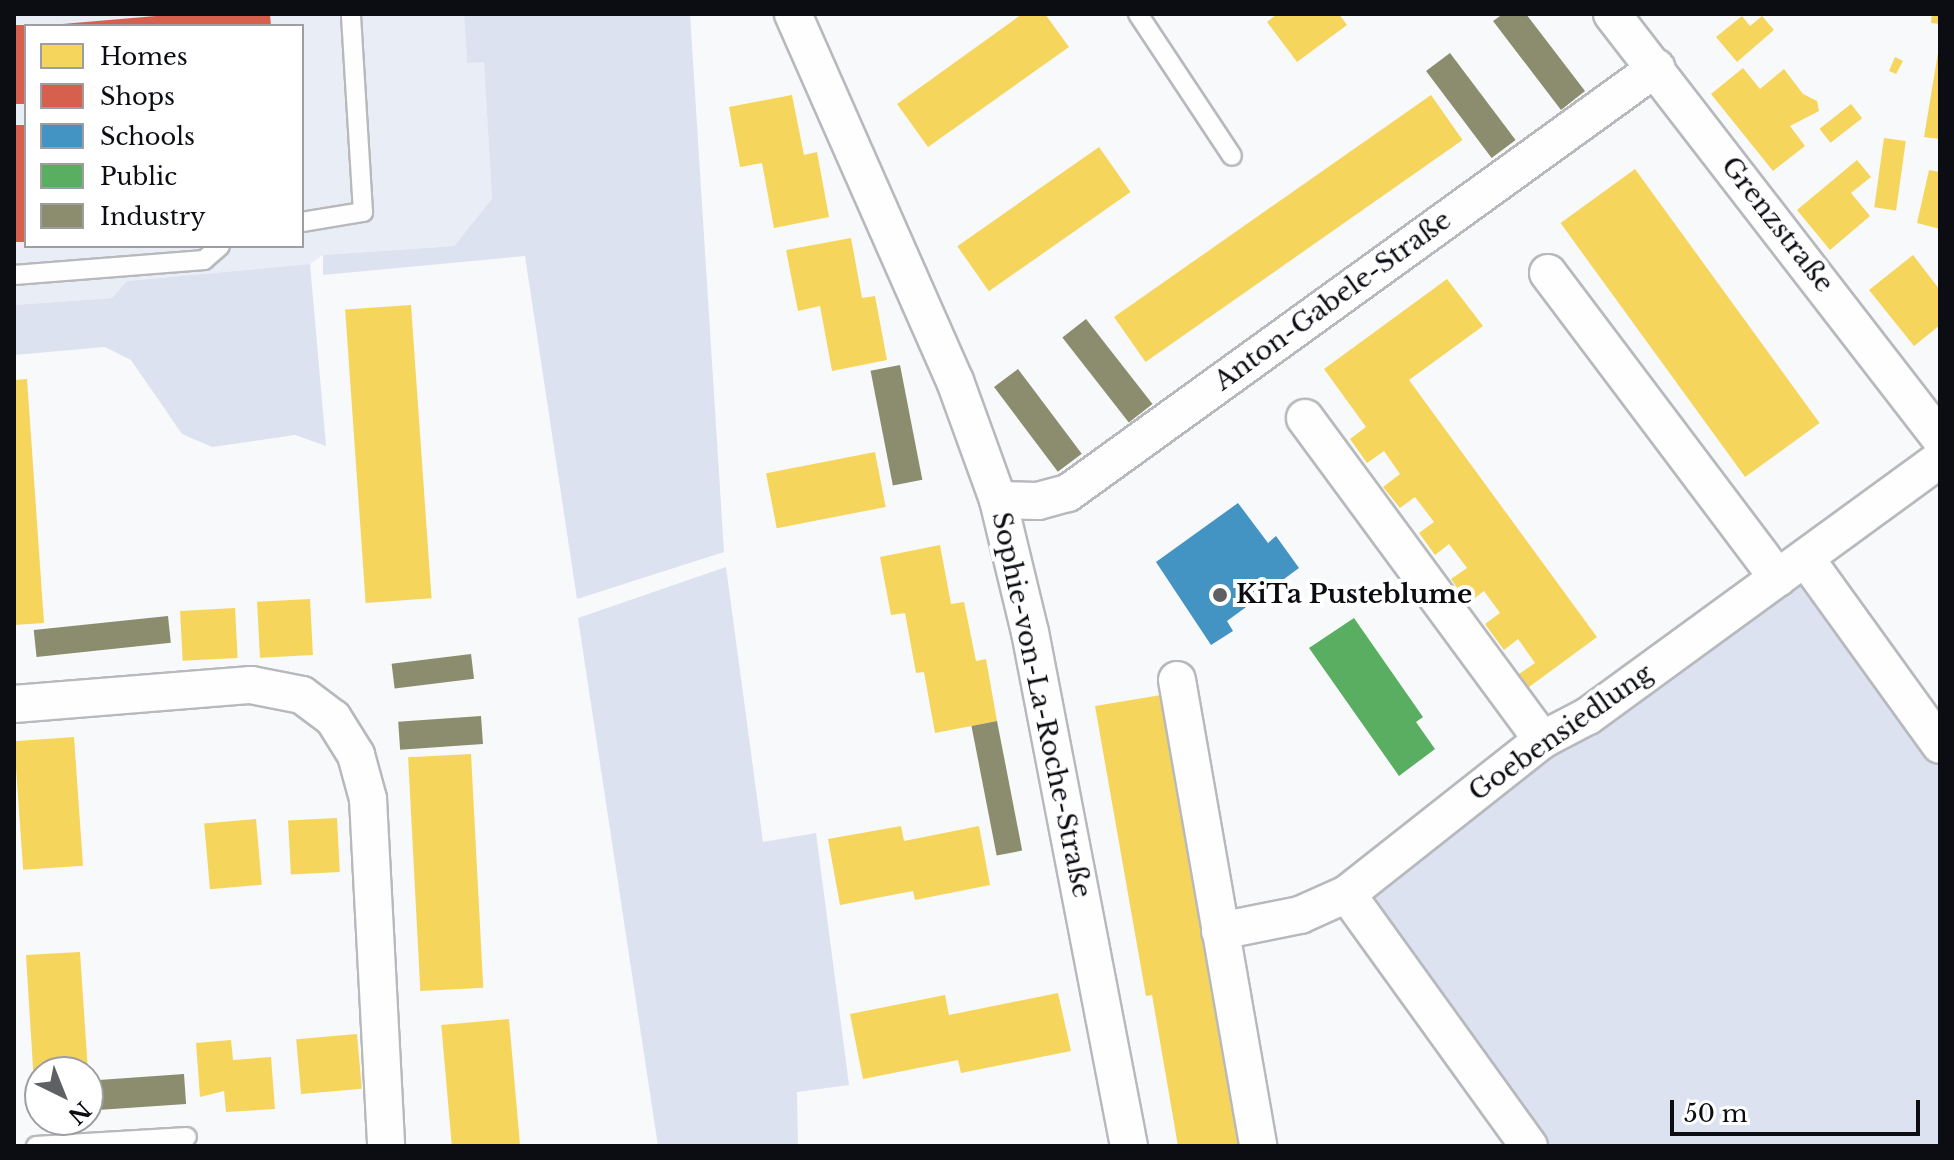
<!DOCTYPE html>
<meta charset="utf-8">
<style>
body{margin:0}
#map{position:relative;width:1954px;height:1160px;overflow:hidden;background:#f8f9fb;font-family:"Libre Baskerville",serif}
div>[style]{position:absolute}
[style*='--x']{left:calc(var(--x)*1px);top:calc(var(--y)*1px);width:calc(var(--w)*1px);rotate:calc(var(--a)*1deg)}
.built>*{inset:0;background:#e9edf6}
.green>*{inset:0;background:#dce2f0}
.homes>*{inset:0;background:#f6d55c;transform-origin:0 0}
.shops>*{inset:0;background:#d6604d;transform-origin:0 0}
.schools>*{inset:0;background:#4393c3}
.public>*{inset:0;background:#5aae61}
.industry>*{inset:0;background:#8c8c6e;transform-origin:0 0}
.roads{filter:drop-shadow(2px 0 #b7b9bd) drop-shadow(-2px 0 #b7b9bd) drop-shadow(0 2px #b7b9bd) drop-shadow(0 -2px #b7b9bd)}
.lane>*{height:18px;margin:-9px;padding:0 9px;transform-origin:9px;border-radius:9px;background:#fefefe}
.street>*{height:36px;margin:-18px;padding:0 18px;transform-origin:18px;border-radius:18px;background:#fefefe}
.dots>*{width:22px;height:22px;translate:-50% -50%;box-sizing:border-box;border:4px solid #fff;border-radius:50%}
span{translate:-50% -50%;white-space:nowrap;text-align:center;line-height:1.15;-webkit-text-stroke:8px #fff;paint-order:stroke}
.street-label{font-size:26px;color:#0b0d13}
.poi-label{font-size:26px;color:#0b0d13;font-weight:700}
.left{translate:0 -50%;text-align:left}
.frame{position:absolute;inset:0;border:16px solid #0b0d13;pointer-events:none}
.legend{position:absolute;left:24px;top:24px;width:280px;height:224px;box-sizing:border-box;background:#fff;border:2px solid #9d9ea1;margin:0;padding:10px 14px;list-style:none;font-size:24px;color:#0b0d13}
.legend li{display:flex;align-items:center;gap:16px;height:40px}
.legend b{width:40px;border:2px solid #9d9ea1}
.north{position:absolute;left:24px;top:1056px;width:80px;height:80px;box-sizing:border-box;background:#fff;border:2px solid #9d9ea1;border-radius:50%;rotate:137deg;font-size:22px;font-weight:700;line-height:32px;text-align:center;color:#0b0d13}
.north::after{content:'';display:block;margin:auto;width:28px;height:36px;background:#5e6064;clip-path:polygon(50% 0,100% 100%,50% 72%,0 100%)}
.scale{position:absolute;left:1670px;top:1100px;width:250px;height:36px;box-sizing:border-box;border:4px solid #0b0d13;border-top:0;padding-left:10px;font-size:24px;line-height:28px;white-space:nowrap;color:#0b0d13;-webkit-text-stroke:6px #fff;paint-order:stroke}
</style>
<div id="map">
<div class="built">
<i style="clip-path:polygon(evenodd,14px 14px,464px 14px,467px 62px,484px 62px,492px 199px,454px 246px,323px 255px,310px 264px,127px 281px,112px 298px,14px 305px,14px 14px,26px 26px,302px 26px,302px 246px,26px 246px,26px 26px)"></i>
</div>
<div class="green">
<i style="clip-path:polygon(464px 14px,690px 14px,724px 552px,577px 599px,525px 256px,323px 275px,323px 255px,454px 246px,492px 199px,484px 62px,467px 63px)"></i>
<i style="clip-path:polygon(310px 264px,326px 446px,295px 435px,212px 447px,182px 434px,131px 360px,105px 347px,14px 355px,14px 305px,112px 298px,127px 281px)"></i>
<i style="clip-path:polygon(726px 567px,763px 842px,816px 833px,849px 1085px,797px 1092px,798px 1146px,658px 1146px,578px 618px)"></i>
<i style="clip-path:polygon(1800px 580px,1940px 768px,1940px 1146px,1548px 1146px,1361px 892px)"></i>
</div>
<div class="homes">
<i style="clip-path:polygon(1022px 14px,1045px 14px,1069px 47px,928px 147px,897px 104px)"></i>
<i style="clip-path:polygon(1277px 14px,1339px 14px,1347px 25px,1297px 62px,1267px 22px)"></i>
<i style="clip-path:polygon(1932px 14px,1940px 14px,1940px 24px,1931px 23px)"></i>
<i style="clip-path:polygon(1742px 16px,1750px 26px,1762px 16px,1774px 30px,1737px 62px,1716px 37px)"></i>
<i style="clip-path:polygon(1938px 53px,1940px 53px,1940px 139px,1924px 137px)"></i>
<i style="clip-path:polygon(1895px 57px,1903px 61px,1896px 74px,1889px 71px)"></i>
<i style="clip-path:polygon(1743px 68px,1760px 89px,1784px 69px,1803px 94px,1817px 101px,1819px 111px,1790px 126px,1805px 146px,1773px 171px,1711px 94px)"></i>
<i style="clip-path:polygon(792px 95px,804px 155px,817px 152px,829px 217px,774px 228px,762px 163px,740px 167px,729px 107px)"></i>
<i style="left:1431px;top:95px;width:55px;height:387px;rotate:55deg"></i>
<i style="left:1851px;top:104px;width:18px;height:40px;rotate:52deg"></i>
<i style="left:1884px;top:138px;width:22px;height:70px;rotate:8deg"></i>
<i style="left:1099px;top:147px;width:55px;height:173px;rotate:55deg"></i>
<i style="clip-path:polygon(1857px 160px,1871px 177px,1851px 193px,1870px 216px,1830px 250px,1797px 210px)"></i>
<i style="left:1635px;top:169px;width:314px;height:92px;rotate:54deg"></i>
<i style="clip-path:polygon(1929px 170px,1940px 172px,1940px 229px,1917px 223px)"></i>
<i style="clip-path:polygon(851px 238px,862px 298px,875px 296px,887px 360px,832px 371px,820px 306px,798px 311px,786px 250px)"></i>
<i style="clip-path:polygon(1913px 255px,1940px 290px,1940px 325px,1914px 346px,1869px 290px)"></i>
<i style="clip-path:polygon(1447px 279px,1483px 326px,1409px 380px,1597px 637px,1529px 687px,1519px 674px,1535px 663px,1518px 639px,1504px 650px,1485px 624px,1500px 613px,1484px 591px,1468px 603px,1451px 579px,1467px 568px,1449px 544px,1435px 555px,1419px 533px,1434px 522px,1415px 497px,1400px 508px,1383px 487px,1400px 474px,1384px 451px,1367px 463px,1350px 439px,1366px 427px,1324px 369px)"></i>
<i style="left:411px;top:305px;width:294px;height:66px;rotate:86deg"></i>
<i style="clip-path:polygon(27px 379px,44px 623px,14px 625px,14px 380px)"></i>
<i style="left:875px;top:452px;width:56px;height:111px;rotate:79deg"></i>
<i style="clip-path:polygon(940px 545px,951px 604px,964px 602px,976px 661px,986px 659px,997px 721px,935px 733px,924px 672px,916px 673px,905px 613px,891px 615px,880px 557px)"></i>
<i style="left:310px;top:599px;width:56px;height:53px;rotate:87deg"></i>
<i style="left:235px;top:608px;width:50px;height:55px;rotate:87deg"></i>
<i style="clip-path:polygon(1161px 695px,1249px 1146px,1178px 1146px,1152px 995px,1146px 996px,1095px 706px)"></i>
<i style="left:74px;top:737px;width:129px;height:60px;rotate:86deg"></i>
<i style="left:471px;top:754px;width:234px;height:63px;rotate:87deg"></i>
<i style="left:337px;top:818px;width:54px;height:49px;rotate:87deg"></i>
<i style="left:256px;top:819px;width:66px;height:52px;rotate:85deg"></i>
<i style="clip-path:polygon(901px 826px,904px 841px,979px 826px,990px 885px,915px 900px,913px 891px,840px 905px,828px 839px)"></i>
<i style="clip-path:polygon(80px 952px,88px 1072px,40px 1072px,40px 1084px,34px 1084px,26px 955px)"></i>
<i style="clip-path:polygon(1058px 993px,1071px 1051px,961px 1073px,958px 1060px,863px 1079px,850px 1014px,945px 995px,949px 1015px)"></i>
<i style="left:509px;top:1019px;width:128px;height:68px;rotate:85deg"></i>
<i style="left:357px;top:1034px;width:55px;height:61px;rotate:85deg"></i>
<i style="clip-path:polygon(231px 1040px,233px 1060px,271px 1057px,275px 1109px,226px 1112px,224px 1091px,200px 1097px,196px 1043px)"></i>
</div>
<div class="shops">
<i style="clip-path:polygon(179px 14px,270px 14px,271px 26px,39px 26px)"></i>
<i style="left:14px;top:25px;width:12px;height:79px"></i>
<i style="left:14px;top:125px;width:12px;height:117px"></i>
</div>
<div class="schools">
<i style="clip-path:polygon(1238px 503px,1268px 543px,1276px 536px,1299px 568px,1227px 621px,1233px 631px,1211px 645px,1156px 562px)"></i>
</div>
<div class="public">
<i style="clip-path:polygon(1354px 618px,1423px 717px,1416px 722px,1435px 749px,1399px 776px,1309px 648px)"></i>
</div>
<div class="industry">
<i style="clip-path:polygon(1503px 14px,1526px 14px,1585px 91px,1561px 110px,1493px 21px)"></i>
<i style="left:1450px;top:53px;width:109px;height:30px;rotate:53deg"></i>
<i style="left:1086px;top:319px;width:108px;height:30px;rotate:52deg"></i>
<i style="left:900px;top:365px;width:117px;height:30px;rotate:79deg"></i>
<i style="left:1018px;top:369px;width:106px;height:30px;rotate:53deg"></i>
<i style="left:168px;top:616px;width:27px;height:135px;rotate:84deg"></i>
<i style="left:471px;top:654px;width:25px;height:80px;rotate:83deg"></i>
<i style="left:481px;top:716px;width:28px;height:83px;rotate:86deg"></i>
<i style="left:997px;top:721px;width:132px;height:26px;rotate:79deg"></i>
<i style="left:184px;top:1074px;width:30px;height:96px;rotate:86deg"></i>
</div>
<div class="roads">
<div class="lane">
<i style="--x:1138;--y:14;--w:170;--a:56.5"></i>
<i style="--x:302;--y:222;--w:62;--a:-9.3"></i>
<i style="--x:363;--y:212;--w:198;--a:-93.5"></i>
<i style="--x:14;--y:275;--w:191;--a:-4.5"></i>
<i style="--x:204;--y:260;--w:21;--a:-41"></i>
<i style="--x:36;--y:1146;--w:151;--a:-3.4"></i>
</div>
<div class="street">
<i style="--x:793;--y:14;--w:401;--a:66.2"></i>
<i style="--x:955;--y:381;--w:127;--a:70.1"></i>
<i style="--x:998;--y:500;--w:136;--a:76.4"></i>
<i style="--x:1030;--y:632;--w:523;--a:79.1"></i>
<i style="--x:1612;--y:14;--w:536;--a:52.28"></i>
<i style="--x:1548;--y:273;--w:382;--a:53"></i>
<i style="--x:1305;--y:418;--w:400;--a:53.6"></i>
<i style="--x:998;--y:500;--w:40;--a:1.4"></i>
<i style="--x:1038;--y:501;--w:31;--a:-15"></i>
<i style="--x:1068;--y:493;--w:726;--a:-35.86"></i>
<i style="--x:1806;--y:559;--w:229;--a:54.2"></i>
<i style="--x:1177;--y:680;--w:473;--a:80.1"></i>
<i style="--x:14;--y:704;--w:238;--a:-4.6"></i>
<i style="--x:251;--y:685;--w:52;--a:11.1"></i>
<i style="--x:302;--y:695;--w:39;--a:37"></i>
<i style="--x:333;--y:718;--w:44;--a:58.1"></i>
<i style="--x:356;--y:755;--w:46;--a:74.7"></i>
<i style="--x:368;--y:799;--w:347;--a:87"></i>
<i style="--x:1347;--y:894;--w:311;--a:54.2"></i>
<i style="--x:1220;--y:931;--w:82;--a:-11.3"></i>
<i style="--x:1300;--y:915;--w:51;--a:-24.1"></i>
<i style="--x:1347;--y:894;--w:248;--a:-38.3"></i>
<i style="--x:1542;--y:740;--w:52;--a:-27.6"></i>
<i style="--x:1588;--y:716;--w:436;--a:-36.1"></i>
</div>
</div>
<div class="dots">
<i style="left:1220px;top:595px;background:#5e6064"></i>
</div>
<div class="street-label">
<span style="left:1777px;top:225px;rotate:52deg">Grenzstraße</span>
<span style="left:1333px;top:301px;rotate:-36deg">Anton-Gabele-Straße</span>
<span style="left:1041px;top:705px;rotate:78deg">Sophie-von-La-Roche-Straße</span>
<span style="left:1561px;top:733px;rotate:-35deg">Goebensiedlung</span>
</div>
<div class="poi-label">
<span class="left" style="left:1236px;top:595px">KiTa Pusteblume</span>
</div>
<div class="frame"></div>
<ul class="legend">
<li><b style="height:22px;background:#f6d55c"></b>Homes</li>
<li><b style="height:22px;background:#d6604d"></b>Shops</li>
<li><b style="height:22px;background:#4393c3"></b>Schools</li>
<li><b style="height:22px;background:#5aae61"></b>Public</li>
<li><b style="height:22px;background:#8c8c6e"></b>Industry</li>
</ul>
<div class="north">N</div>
<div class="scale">50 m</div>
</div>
